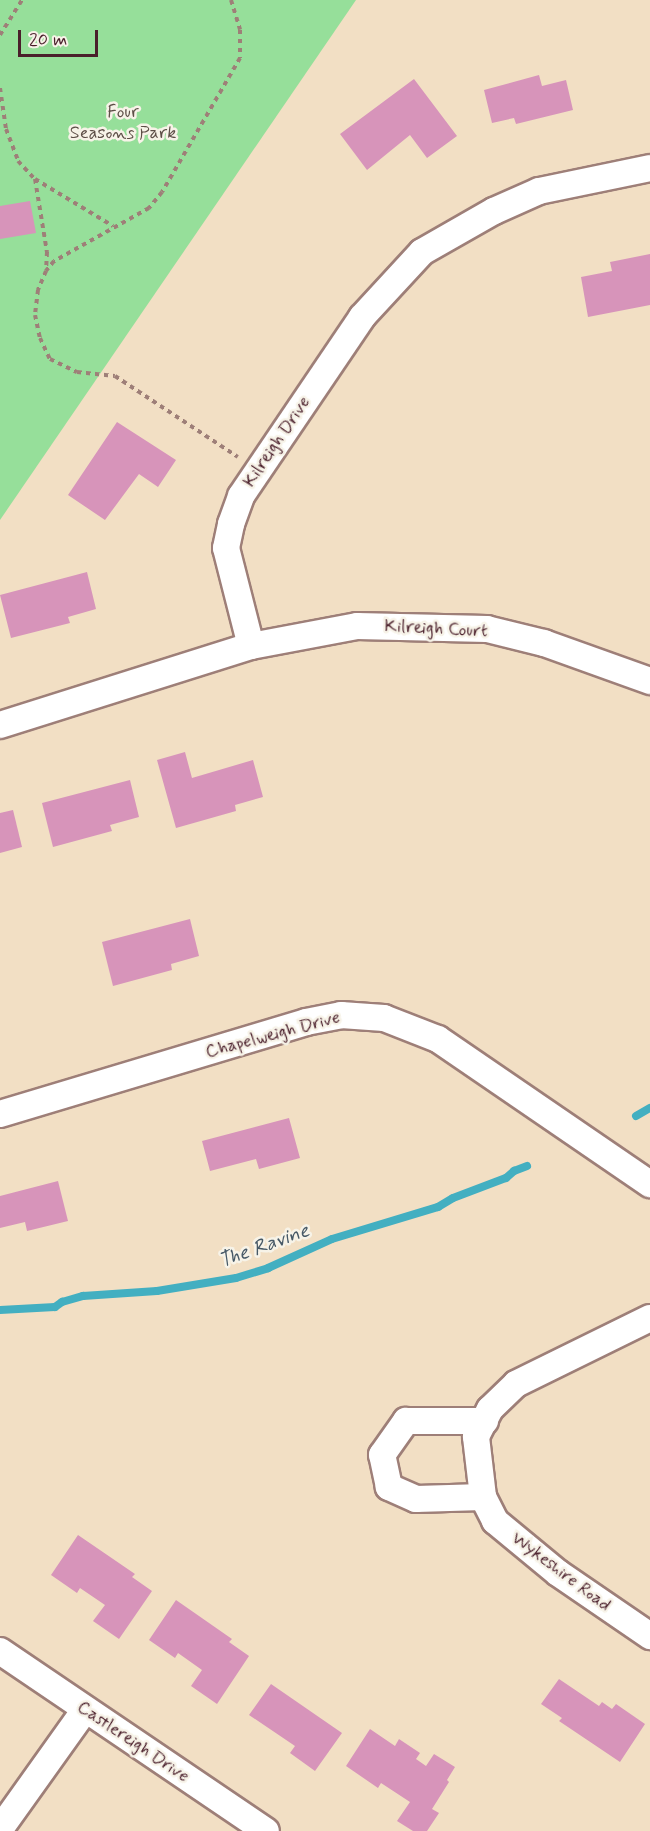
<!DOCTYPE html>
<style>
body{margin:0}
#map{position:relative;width:650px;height:1831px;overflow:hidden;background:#f2dfc4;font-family:Mynerve,sans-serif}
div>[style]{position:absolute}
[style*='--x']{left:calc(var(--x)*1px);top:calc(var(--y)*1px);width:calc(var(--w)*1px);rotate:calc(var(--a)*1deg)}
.green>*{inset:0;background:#96df9a}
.stream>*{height:8px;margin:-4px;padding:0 4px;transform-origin:4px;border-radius:4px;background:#43afc1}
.building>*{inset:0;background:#d794ba}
.path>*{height:4px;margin-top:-2px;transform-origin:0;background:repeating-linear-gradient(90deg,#9e7f78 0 4.5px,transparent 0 9px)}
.roads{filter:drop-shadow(2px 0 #9e7f78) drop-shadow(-2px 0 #9e7f78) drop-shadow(0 2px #9e7f78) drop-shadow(0 -2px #9e7f78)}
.street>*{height:26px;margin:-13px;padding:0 13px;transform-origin:13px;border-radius:13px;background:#fff}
span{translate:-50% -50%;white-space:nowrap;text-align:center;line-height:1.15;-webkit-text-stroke:5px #f7f3e8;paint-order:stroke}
.park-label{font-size:18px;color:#5d4f47}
.street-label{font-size:18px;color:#4a1f2b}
.water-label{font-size:20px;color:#475967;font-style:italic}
.scale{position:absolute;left:18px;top:30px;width:80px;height:27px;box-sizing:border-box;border:3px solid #4a1f2b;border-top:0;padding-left:8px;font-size:18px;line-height:21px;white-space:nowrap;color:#4a1f2b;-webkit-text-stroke:4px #f7f3e8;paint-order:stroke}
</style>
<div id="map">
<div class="green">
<div style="clip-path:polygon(0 0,356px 0,0 520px)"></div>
</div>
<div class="stream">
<div style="--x:636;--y:1116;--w:16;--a:-30"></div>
<div style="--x:0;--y:1310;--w:55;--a:-3.1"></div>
<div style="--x:55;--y:1307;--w:9;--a:-36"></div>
<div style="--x:62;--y:1302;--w:22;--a:-16"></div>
<div style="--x:83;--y:1296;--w:74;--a:-3.9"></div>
<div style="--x:157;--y:1291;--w:80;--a:-9.3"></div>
<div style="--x:236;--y:1278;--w:34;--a:-17"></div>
<div style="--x:268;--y:1268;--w:70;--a:-24.4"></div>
<div style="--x:332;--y:1239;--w:111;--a:-16.8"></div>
<div style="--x:438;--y:1207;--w:17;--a:-31"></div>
<div style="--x:453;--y:1198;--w:57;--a:-20.7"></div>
<div style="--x:506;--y:1178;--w:11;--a:-41"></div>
<div style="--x:514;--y:1171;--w:14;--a:-21"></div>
</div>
<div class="building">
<div style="clip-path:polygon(539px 75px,542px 86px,566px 80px,573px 110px,516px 124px,514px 118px,492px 123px,484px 90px)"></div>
<div style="clip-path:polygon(414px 79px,457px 136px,427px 158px,410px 135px,367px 170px,340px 134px)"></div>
<div style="clip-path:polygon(30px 201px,36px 233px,0 239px,0 206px)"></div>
<div style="clip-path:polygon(650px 254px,650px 305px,588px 317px,581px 277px,612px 271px,610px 262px)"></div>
<div style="clip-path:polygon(117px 422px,176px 460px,158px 487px,139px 474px,105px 520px,68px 495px)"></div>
<div style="clip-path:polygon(87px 572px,96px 609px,68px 617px,70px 623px,11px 638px,0 595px)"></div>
<div style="clip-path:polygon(185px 752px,192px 778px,253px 760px,263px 797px,235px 805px,236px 811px,176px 828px,157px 760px)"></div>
<div style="clip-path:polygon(130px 780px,139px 817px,110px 825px,112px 831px,53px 847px,42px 803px)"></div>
<div style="clip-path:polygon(13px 810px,22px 847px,0 853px,0 813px)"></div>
<div style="clip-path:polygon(190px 919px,199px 956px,171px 964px,172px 970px,113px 986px,102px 942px)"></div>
<div style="clip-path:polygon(289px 1118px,300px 1158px,259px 1169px,256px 1159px,210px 1171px,202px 1141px)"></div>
<div style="clip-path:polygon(58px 1181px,68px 1221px,27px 1231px,25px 1222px,0 1228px,0 1196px)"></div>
<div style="clip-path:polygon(78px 1535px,135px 1574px,132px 1577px,152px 1591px,119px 1639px,93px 1621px,105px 1605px,80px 1588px,77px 1593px,51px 1575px)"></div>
<div style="clip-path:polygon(176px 1600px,232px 1639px,229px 1642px,249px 1656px,217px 1704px,191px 1686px,202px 1670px,178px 1653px,175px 1658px,149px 1640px)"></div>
<div style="clip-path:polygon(559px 1679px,599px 1706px,602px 1702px,612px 1709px,616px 1704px,645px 1724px,620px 1762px,559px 1721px,562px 1718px,541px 1704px)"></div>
<div style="clip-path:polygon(271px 1684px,342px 1733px,315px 1771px,290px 1753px,295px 1746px,249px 1715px)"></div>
<div style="clip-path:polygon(370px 1729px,395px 1746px,399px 1739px,420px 1753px,416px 1759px,426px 1766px,434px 1754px,455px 1767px,447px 1780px,449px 1782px,432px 1809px,439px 1813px,427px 1831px,413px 1831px,397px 1821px,410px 1802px,381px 1783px,378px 1788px,346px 1766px)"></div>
</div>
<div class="path">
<div style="--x:231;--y:0;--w:31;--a:73"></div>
<div style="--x:240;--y:30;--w:28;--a:90"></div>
<div style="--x:240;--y:58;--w:155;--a:120.2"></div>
<div style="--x:162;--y:192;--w:21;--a:129"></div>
<div style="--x:149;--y:208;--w:109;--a:150.8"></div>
<div style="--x:54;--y:261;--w:13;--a:129"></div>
<div style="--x:46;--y:271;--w:21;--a:113"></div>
<div style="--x:38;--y:290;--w:25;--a:97"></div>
<div style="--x:35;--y:315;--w:24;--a:78"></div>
<div style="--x:40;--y:338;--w:23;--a:65"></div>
<div style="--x:50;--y:359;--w:30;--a:26"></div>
<div style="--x:77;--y:372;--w:38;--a:6"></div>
<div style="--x:115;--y:376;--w:147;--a:33.4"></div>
<div style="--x:0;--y:35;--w:41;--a:-57.8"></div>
<div style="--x:0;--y:88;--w:41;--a:81.7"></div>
<div style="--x:6;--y:129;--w:34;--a:69"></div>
<div style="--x:18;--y:161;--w:25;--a:47"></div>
<div style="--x:35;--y:179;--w:91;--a:31.1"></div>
<div style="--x:35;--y:179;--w:74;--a:80.7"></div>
<div style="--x:47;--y:252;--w:18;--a:93"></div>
</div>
<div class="roads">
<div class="street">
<div style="--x:251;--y:646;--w:101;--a:-104.3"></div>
<div style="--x:226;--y:548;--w:25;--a:-78"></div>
<div style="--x:231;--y:524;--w:30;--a:-70"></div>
<div style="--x:241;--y:496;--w:216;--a:-55.9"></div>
<div style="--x:362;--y:317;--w:88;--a:-47.3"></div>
<div style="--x:422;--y:252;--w:83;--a:-29.7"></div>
<div style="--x:494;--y:211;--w:49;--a:-24"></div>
<div style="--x:539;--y:191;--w:113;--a:-11.7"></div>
<div style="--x:0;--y:725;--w:263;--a:-17.5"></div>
<div style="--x:251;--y:646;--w:108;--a:-10.7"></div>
<div style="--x:357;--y:626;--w:130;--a:1.3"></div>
<div style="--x:487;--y:629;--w:59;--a:13.8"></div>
<div style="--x:544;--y:643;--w:113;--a:19.7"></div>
<div style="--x:0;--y:1114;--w:320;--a:-16.7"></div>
<div style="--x:306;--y:1022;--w:36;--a:-11"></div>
<div style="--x:341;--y:1015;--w:43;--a:4"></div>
<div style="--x:384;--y:1018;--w:58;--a:21.3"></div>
<div style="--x:438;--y:1039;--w:257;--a:34.4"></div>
<div style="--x:650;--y:1318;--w:149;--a:153.8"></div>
<div style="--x:516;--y:1384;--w:36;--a:136"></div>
<div style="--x:490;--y:1409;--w:31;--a:117"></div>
<div style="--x:476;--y:1437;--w:60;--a:83.3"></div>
<div style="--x:483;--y:1497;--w:27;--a:63"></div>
<div style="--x:495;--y:1521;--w:82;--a:39.5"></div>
<div style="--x:558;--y:1573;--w:112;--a:34.4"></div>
<div style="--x:483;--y:1497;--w:67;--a:178.3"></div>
<div style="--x:416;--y:1499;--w:30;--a:-156"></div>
<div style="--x:389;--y:1487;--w:33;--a:-102"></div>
<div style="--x:382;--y:1455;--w:42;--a:-54.8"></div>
<div style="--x:406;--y:1421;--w:79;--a:0"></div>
<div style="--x:0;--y:1651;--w:321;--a:34.1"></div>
<div style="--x:0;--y:1829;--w:146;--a:-54.5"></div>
</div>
</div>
<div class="park-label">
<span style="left:123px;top:123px">Four<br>Seasons Park</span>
</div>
<div class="street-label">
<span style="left:277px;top:442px;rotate:-56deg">Kilreigh Drive</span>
<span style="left:436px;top:629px;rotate:3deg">Kilreigh Court</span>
<span style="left:273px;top:1035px;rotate:-15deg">Chapelweigh Drive</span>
<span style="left:561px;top:1572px;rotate:37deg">Wykeshire Road</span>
<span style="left:133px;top:1742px;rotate:34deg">Castlereigh Drive</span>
</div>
<div class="water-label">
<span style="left:264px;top:1246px;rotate:-20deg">The Ravine</span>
</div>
<div class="scale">20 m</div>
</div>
